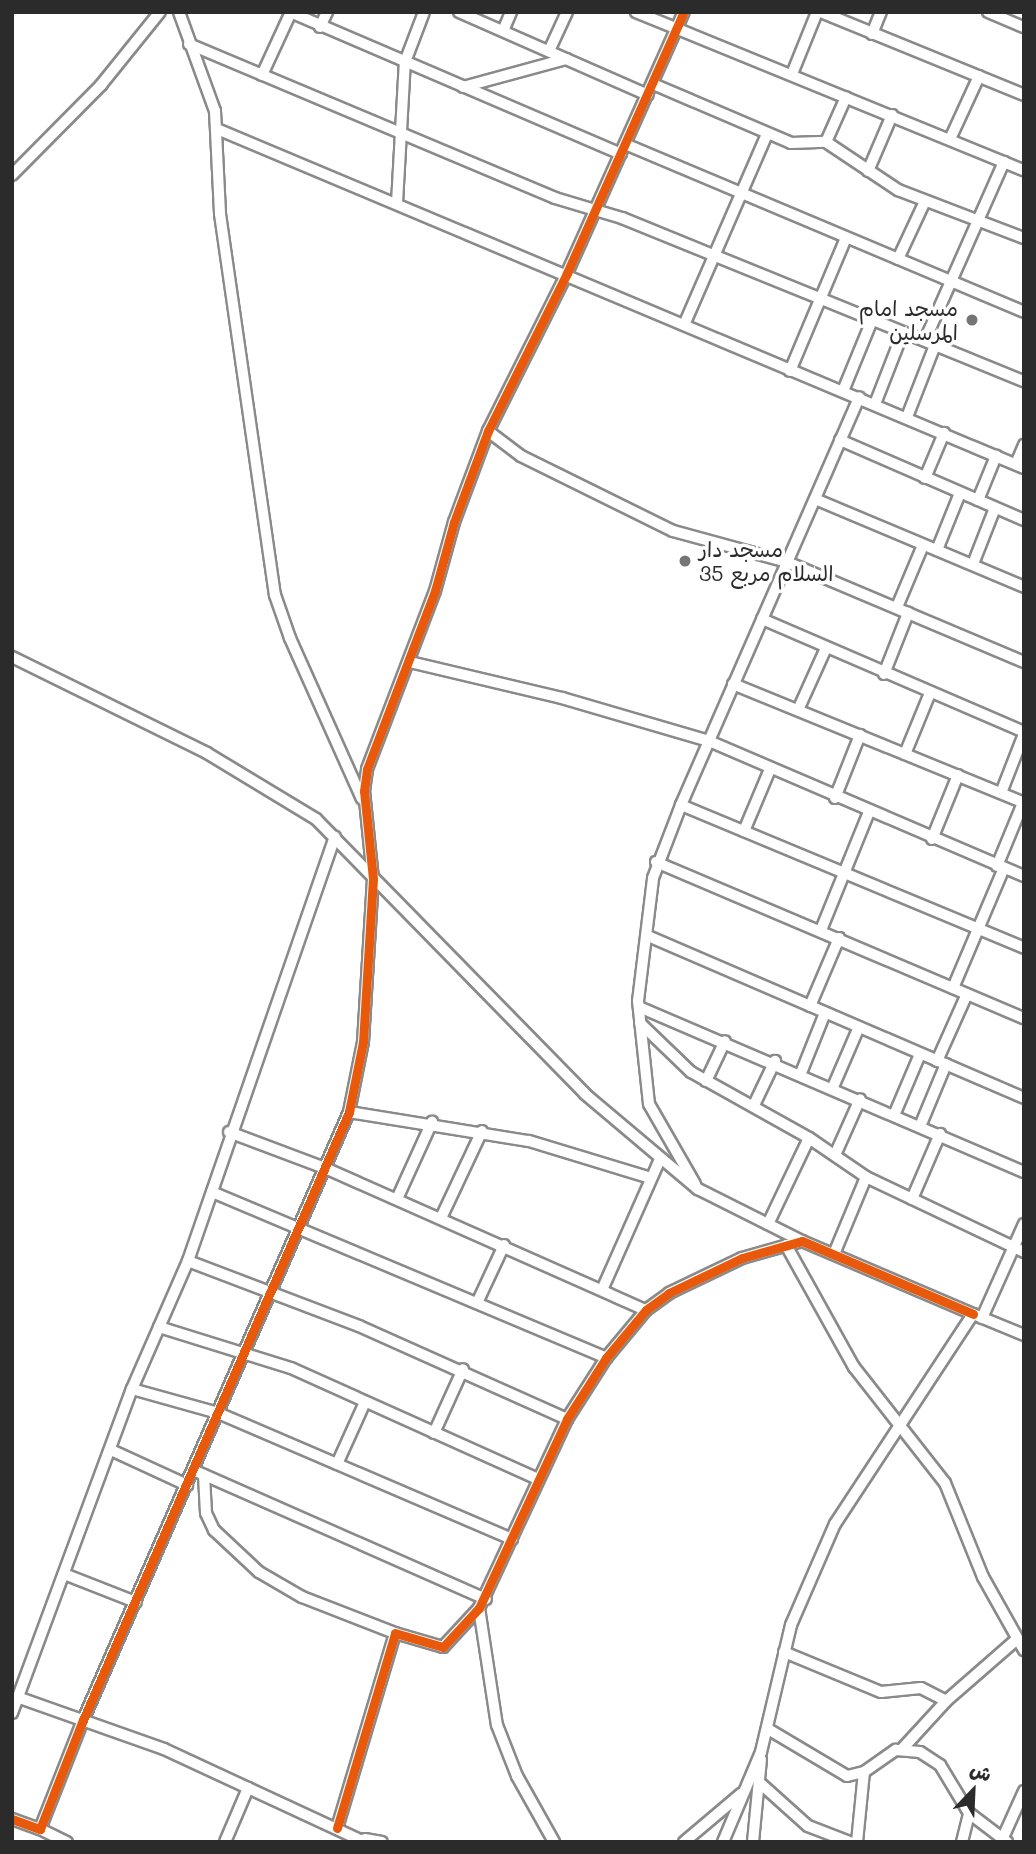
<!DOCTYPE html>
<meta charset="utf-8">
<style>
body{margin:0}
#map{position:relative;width:1036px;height:1854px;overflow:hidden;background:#fff;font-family:Mali,"Playpen Sans Arabic",sans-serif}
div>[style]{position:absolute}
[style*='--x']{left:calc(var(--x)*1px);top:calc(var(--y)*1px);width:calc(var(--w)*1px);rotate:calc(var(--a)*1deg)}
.roads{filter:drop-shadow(2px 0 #8a8a8a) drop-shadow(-2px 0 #8a8a8a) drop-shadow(0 2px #8a8a8a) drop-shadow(0 -2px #8a8a8a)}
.street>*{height:10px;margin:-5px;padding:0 5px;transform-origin:5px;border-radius:5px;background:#fff}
.cycleway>*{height:9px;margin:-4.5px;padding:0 4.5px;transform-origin:4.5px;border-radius:4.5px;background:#e8590c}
.dots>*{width:19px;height:19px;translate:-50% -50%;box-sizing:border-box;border:4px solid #fff;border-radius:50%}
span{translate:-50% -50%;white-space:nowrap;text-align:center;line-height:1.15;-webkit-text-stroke:7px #fff;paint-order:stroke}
.poi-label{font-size:21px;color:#2b2b2b}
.right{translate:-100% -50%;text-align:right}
.left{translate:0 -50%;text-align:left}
.frame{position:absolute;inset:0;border:14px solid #2b2b2b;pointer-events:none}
.north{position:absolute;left:938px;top:1756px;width:70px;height:70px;-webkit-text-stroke:5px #fff;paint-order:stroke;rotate:23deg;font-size:19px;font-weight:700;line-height:28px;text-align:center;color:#2b2b2b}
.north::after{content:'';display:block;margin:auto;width:24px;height:32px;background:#2b2b2b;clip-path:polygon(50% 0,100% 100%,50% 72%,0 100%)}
</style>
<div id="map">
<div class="roads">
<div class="street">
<div style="--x:179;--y:12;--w:105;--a:70"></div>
<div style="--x:215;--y:111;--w:103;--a:87.2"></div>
<div style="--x:220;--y:214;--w:385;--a:81.8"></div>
<div style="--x:275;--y:595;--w:46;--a:70.8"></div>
<div style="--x:290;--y:638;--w:176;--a:65.9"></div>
<div style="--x:290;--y:12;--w:360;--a:23.2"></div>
<div style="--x:459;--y:12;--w:206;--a:23.7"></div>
<div style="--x:636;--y:12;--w:419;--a:22.2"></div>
<div style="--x:821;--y:12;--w:219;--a:22.2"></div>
<div style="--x:988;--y:12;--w:39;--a:23"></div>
<div style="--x:320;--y:27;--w:17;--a:-65"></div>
<div style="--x:503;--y:31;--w:21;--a:-67"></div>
<div style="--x:872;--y:34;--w:24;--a:-68"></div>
<div style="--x:189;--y:44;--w:397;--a:22.8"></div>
<div style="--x:555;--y:198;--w:70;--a:16.6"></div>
<div style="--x:622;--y:218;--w:434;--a:22.1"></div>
<div style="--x:549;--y:51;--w:43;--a:-65.2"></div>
<div style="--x:792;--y:74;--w:67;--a:-68"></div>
<div style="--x:262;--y:75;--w:69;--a:-65.3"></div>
<div style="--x:653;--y:84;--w:150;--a:23.1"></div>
<div style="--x:791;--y:143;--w:35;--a:-2"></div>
<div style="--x:826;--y:142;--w:87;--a:33.7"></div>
<div style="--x:898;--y:190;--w:135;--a:20.9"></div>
<div style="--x:463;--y:87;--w:107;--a:-15.2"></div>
<div style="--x:217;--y:129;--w:875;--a:22.79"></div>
<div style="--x:951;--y:137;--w:67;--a:-65.3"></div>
<div style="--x:826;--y:142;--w:49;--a:-66"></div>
<div style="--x:625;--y:144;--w:433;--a:22.8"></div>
<div style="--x:868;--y:171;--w:61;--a:-66.8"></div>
<div style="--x:12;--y:175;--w:127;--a:-45.3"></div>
<div style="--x:101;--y:85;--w:94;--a:-51.1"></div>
<div style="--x:397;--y:203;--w:141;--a:-86.8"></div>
<div style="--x:405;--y:62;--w:53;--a:-69.2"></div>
<div style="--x:898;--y:259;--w:64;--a:-65"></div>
<div style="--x:684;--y:325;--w:208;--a:-66.5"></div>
<div style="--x:925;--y:340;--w:195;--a:-66.1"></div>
<div style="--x:790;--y:371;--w:142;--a:-67.2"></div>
<div style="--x:843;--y:391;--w:79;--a:-67.7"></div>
<div style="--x:875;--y:404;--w:77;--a:-68.7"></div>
<div style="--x:907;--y:417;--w:77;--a:-68.7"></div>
<div style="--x:488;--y:431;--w:41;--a:37.1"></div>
<div style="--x:521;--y:456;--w:169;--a:26.3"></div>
<div style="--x:673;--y:531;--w:118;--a:15.2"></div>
<div style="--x:787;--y:562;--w:257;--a:22.9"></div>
<div style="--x:840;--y:440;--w:201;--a:23.5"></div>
<div style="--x:1016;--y:464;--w:21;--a:-67"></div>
<div style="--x:925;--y:478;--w:49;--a:-67.1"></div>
<div style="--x:815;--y:499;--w:227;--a:22.8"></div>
<div style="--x:978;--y:500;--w:48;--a:-67.8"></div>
<div style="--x:937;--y:550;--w:61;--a:-68"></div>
<div style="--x:973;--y:564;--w:60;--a:-68.6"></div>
<div style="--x:897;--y:607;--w:67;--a:-67.2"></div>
<div style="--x:762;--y:619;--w:285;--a:23.3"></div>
<div style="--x:12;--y:657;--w:217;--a:26.2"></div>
<div style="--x:207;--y:753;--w:127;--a:31.2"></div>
<div style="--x:316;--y:819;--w:385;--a:45.6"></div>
<div style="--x:585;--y:1094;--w:148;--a:40.1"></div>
<div style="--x:698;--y:1189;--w:116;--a:26.6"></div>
<div style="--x:410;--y:662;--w:156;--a:13.3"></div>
<div style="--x:562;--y:698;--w:153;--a:16.3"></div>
<div style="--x:709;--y:741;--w:343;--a:23.2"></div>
<div style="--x:884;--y:674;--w:66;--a:-68.5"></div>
<div style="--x:733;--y:684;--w:314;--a:22.2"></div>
<div style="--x:798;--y:710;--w:68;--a:-65.7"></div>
<div style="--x:905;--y:754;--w:66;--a:-67.7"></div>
<div style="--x:1001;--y:793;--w:63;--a:-68.7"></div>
<div style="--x:835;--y:798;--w:68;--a:-68.4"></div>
<div style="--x:681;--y:805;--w:372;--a:22.6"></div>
<div style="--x:744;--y:831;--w:67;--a:-67.2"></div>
<div style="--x:932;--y:839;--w:69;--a:-67.9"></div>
<div style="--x:656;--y:862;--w:400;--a:23"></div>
<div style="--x:997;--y:866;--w:68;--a:-67.6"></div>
<div style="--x:821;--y:930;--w:127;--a:-67.9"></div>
<div style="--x:648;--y:936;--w:409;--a:23.3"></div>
<div style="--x:953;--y:988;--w:130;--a:-67"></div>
<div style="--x:810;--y:1006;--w:74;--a:-66.9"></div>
<div style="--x:639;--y:1007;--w:419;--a:23.2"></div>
<div style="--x:640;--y:1023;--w:71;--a:43.9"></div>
<div style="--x:691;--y:1072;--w:135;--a:29.2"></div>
<div style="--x:809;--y:1138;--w:69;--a:34.4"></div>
<div style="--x:866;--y:1177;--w:175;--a:25.4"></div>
<div style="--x:937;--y:1061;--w:73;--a:-65.9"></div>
<div style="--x:801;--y:1073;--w:65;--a:-68.2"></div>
<div style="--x:706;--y:1081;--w:44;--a:-64.6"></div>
<div style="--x:833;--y:1087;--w:65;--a:-66.6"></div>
<div style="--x:754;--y:1105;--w:49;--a:-64.5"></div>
<div style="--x:349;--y:1112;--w:182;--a:9.2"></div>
<div style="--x:529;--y:1141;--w:127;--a:16.9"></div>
<div style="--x:895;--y:1113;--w:64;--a:-67"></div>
<div style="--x:921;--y:1124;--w:65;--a:-67.4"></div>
<div style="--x:229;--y:1132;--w:103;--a:20.6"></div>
<div style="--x:325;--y:1168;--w:351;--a:23.9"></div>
<div style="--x:835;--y:1155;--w:61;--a:-65.9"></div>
<div style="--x:695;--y:1184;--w:92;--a:-119.9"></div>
<div style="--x:649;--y:1104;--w:104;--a:-96.1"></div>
<div style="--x:638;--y:1001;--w:124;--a:-83"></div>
<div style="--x:653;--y:878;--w:78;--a:-69"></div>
<div style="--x:681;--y:805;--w:445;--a:-66.4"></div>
<div style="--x:212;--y:1192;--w:428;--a:22.8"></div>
<div style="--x:397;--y:1199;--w:85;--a:-65.6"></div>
<div style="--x:912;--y:1199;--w:71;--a:-66.7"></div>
<div style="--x:441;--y:1218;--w:96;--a:-64.8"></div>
<div style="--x:768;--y:1224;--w:95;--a:-64.5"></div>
<div style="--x:786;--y:1245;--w:140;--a:60.9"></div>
<div style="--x:854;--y:1367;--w:147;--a:51.9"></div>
<div style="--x:945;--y:1483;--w:101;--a:68"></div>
<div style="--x:983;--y:1577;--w:84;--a:60.7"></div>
<div style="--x:834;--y:1254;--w:83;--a:-67.4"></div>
<div style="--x:188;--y:1261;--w:183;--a:20.8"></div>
<div style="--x:359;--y:1326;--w:228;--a:24.1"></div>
<div style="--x:602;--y:1290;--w:143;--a:-66.1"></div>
<div style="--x:477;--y:1303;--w:64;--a:-65"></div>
<div style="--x:982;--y:1318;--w:103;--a:-65.9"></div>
<div style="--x:159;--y:1327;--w:138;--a:17.3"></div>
<div style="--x:291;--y:1368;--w:271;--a:24.2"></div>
<div style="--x:132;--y:1389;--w:89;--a:15.6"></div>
<div style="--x:218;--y:1413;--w:320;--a:23.2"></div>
<div style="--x:434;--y:1433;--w:70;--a:-65.6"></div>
<div style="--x:111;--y:1450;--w:84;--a:24.7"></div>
<div style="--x:337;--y:1464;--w:68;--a:-65.7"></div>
<div style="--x:193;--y:1470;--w:320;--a:23.8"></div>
<div style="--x:204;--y:1475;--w:38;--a:87"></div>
<div style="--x:206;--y:1513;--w:19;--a:65"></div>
<div style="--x:214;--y:1530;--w:62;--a:43"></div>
<div style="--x:259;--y:1572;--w:50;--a:30.2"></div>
<div style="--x:302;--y:1597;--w:100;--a:21.2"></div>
<div style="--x:64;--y:1574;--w:77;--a:21.3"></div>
<div style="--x:479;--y:1608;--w:118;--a:81.3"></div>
<div style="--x:497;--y:1725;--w:55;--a:68.6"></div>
<div style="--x:517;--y:1776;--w:76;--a:60.7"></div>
<div style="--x:784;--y:1652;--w:105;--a:22.4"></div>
<div style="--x:881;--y:1692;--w:40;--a:-5.7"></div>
<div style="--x:921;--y:1688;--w:28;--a:27"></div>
<div style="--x:17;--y:1697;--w:156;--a:19.5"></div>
<div style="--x:164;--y:1749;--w:221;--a:24.9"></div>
<div style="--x:12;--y:1713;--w:346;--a:-69.7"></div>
<div style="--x:132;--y:1389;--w:140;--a:-66.4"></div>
<div style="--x:188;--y:1261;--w:449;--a:-70.9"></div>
<div style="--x:768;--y:1729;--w:92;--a:30.7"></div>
<div style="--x:847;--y:1776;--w:17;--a:-13"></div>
<div style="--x:864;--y:1772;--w:39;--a:-35"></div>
<div style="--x:896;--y:1750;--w:24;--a:5"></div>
<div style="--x:920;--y:1752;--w:24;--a:33"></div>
<div style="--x:940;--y:1765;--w:56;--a:58.9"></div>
<div style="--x:969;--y:1813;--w:48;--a:37.3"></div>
<div style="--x:903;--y:1748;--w:64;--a:-47.5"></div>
<div style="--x:946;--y:1701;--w:93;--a:-41.1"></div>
<div style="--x:760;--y:1783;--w:64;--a:41.9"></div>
<div style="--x:808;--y:1826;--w:45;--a:20.9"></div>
<div style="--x:12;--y:1819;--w:30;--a:20"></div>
<div style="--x:40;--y:1829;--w:117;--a:-68.5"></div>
<div style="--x:83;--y:1720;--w:664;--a:-66.37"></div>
<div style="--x:349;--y:1112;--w:71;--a:-78.7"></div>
<div style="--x:363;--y:1042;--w:163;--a:-86.5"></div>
<div style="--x:373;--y:879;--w:88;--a:-95.8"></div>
<div style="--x:364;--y:791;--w:22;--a:-82"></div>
<div style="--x:367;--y:769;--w:191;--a:-69.1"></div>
<div style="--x:435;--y:591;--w:72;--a:-74.6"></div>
<div style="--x:454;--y:522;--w:97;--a:-69.5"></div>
<div style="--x:488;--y:431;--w:177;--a:-63.4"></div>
<div style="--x:567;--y:273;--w:286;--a:-65.9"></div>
<div style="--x:337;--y:1828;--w:203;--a:-73.4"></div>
<div style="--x:395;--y:1633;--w:50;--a:16.3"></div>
<div style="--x:443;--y:1647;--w:53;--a:-47.3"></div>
<div style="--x:479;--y:1608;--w:208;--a:-65"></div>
<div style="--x:567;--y:1419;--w:72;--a:-57.4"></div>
<div style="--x:606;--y:1358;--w:62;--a:-50.2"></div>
<div style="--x:646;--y:1310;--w:29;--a:-36"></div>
<div style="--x:669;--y:1293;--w:81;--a:-25.6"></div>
<div style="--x:742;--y:1258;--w:62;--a:-15.8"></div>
<div style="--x:802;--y:1241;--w:186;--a:23.1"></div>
<div style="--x:40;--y:1829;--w:30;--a:26"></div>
<div style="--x:365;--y:1839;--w:17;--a:10"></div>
<div style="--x:225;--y:1842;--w:59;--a:-66.9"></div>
<div style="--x:684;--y:1842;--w:75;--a:-40.1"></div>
<div style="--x:723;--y:1842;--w:98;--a:-67.1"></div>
<div style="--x:761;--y:1752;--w:130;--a:-76.7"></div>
<div style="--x:791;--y:1625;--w:110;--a:-66.5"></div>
<div style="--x:835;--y:1524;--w:251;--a:-56.7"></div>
<div style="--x:973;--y:1314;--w:55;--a:22.4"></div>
<div style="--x:753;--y:1842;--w:83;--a:-84.5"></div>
<div style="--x:857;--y:1842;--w:70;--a:-84.3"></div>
<div style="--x:962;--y:1842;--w:30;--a:-76"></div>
<div style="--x:1001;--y:1842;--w:56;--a:-65.7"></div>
</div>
</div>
<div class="cycleway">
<div style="--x:12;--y:1819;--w:30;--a:20"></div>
<div style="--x:40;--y:1829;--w:117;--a:-68.5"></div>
<div style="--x:83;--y:1720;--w:664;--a:-66.37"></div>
<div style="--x:349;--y:1112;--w:71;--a:-78.7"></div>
<div style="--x:363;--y:1042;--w:163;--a:-86.5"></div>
<div style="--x:373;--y:879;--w:88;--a:-95.8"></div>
<div style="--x:364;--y:791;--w:22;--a:-82"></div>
<div style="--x:367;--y:769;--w:191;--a:-69.1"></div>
<div style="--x:435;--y:591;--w:72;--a:-74.6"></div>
<div style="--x:454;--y:522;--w:97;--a:-69.5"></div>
<div style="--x:488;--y:431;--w:177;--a:-63.4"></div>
<div style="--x:567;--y:273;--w:286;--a:-65.9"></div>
<div style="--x:337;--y:1828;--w:203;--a:-73.4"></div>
<div style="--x:395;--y:1633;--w:50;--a:16.3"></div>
<div style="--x:443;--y:1647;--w:53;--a:-47.3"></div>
<div style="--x:479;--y:1608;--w:208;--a:-65"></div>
<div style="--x:567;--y:1419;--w:72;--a:-57.4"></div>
<div style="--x:606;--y:1358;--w:62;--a:-50.2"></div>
<div style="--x:646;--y:1310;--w:29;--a:-36"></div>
<div style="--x:669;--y:1293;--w:81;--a:-25.6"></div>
<div style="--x:742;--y:1258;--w:62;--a:-15.8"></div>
<div style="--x:802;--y:1241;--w:186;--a:23.1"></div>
</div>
<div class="dots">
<div style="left:972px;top:320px;background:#757575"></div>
<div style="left:685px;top:561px;background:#757575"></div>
</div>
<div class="poi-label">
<span class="right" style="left:958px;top:320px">مسجد امام<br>المرسلين</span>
<span class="left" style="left:699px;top:561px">مسجد دار<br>السلام مربع 35</span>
</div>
<div class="frame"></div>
<div class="north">ش</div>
</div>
